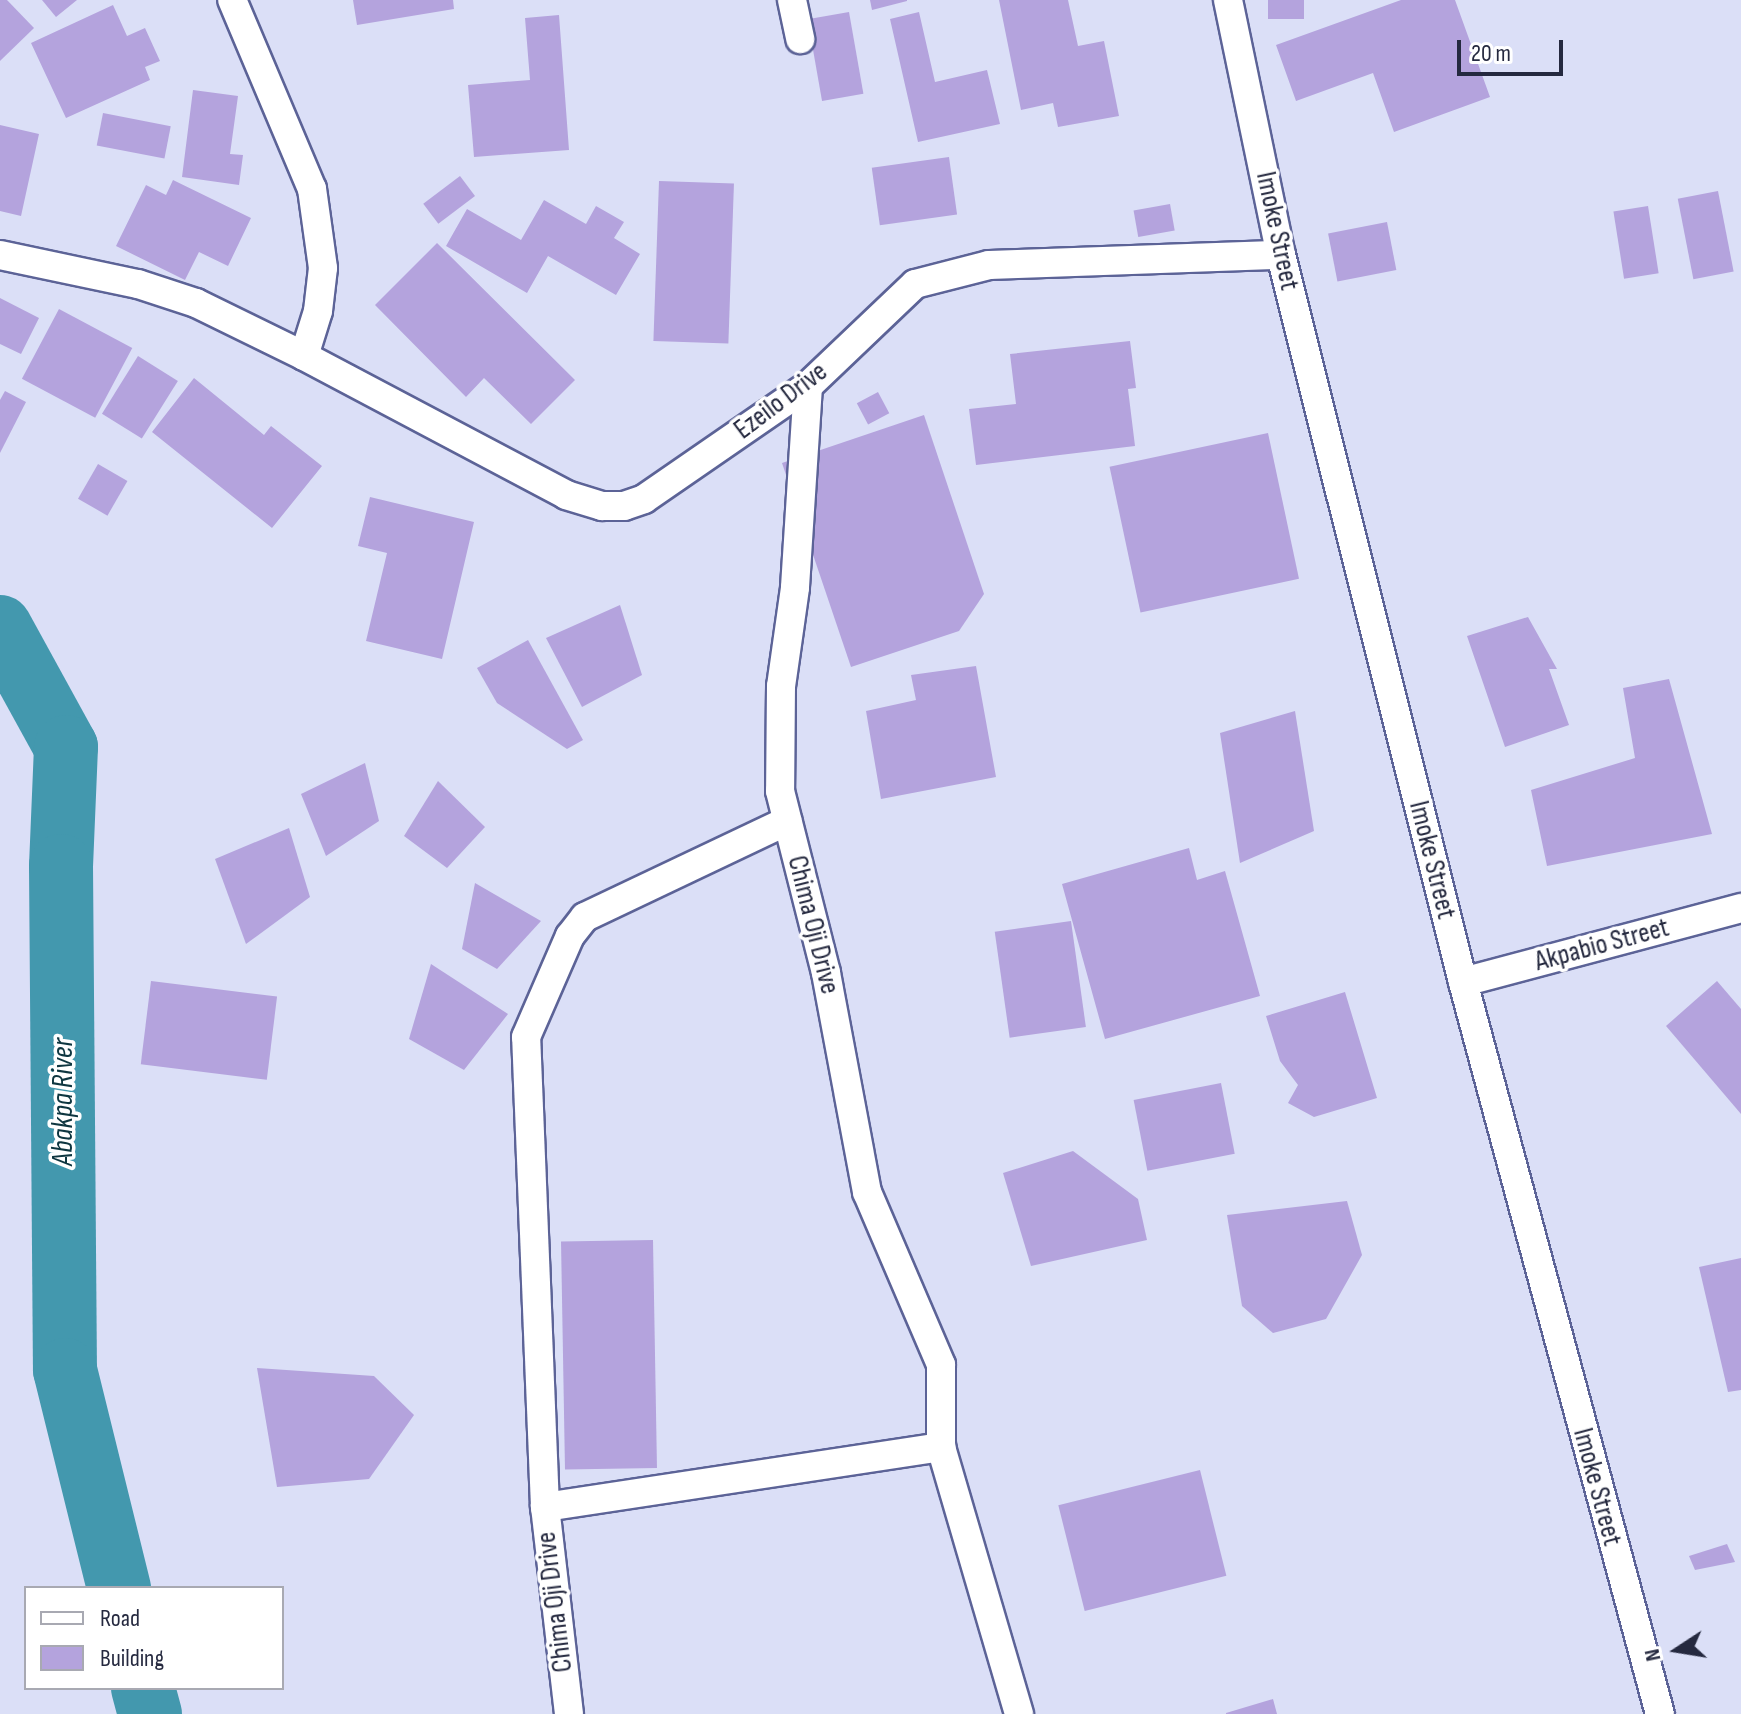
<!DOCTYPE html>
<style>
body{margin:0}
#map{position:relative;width:1741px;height:1714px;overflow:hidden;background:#dbdff7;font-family:"Sofia Sans Condensed",sans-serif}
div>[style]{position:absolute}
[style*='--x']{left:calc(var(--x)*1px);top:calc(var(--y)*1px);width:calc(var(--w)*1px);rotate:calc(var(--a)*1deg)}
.river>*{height:64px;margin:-32px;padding:0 32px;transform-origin:32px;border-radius:32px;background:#4398ae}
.building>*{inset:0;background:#b4a3dd;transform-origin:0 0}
.roads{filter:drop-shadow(2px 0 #5c6397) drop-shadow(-2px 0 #5c6397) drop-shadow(0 2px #5c6397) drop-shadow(0 -2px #5c6397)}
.minor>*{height:28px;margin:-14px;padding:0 14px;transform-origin:14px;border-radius:14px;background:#fff}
span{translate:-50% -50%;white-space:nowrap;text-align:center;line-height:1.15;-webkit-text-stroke:7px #fff;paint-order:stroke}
.street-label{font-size:28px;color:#25293f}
.water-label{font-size:30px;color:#0e3640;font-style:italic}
.legend{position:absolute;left:24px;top:1586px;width:260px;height:104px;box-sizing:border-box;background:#fff;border:2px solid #a8a9b2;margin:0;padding:10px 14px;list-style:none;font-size:24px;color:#25293f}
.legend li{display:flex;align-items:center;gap:16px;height:40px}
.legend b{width:40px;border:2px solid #a8a9b2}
.north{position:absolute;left:1637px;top:1610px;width:80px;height:80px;-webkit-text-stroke:6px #fff;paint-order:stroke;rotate:258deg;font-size:22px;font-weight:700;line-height:32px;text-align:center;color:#25293f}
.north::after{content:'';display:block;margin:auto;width:28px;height:36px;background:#25293f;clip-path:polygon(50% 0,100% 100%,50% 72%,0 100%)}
.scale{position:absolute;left:1457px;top:40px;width:106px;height:36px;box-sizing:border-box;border:4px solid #25293f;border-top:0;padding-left:10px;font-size:24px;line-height:28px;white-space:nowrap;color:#25293f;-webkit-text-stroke:6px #fff;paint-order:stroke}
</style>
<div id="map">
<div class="river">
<div style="--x:0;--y:627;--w:137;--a:61.2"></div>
<div style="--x:66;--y:747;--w:119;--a:92.4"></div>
<div style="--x:61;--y:866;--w:504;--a:89.55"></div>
<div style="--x:65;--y:1370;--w:225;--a:76.1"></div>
<div style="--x:143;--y:1688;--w:27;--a:75"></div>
</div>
<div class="building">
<div style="clip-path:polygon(0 0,7px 0,34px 28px,0 61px)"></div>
<div style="clip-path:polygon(42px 0,77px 0,56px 17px)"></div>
<div style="clip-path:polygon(353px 0,453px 0,454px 9px,357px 25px)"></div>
<div style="clip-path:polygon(870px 0,907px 0,907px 1px,872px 10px)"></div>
<div style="clip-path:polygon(999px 0,1068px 0,1078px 46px,1104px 41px,1119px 116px,1058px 127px,1053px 103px,1021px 110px)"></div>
<div style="left:1268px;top:0;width:36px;height:19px"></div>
<div style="clip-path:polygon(1401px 0,1455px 0,1490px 97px,1394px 132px,1373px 73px,1296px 101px,1276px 45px)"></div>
<div style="clip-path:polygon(113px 5px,127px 36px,145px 28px,160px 61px,145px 67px,150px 80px,66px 118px,31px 43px)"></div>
<div style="left:849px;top:12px;width:83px;height:42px;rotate:80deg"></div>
<div style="clip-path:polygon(919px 12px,935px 82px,987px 70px,1000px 124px,918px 142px,890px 19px)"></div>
<div style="clip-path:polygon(559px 15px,569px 150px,474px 157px,468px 85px,530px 80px,525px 18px)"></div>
<div style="clip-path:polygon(193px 90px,238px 96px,230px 154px,243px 155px,239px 185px,182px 177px)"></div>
<div style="left:103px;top:113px;width:69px;height:33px;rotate:11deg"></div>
<div style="clip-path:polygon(0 125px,39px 134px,21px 216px,0 211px)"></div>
<div style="left:949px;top:157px;width:58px;height:78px;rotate:82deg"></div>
<div style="left:460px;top:176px;width:25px;height:46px;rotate:53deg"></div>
<div style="clip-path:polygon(173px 180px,251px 218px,228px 266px,199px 252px,185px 280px,116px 246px,146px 185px,166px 195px)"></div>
<div style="left:659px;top:181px;width:75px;height:160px;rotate:2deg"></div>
<div style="left:1718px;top:191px;width:82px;height:41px;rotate:79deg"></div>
<div style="clip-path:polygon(544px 200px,586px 224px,596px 206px,624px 222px,614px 238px,640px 254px,616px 295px,548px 256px,527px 293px,446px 246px,467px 209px,521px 240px)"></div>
<div style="left:1170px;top:204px;width:27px;height:37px;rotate:80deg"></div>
<div style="left:1648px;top:206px;width:68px;height:35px;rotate:81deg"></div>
<div style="left:1387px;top:222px;width:49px;height:60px;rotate:79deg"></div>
<div style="clip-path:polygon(437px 243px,575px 380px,531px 424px,484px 378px,466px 397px,375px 305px)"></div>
<div style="clip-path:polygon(0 298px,39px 318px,21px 354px,0 344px)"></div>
<div style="left:59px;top:309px;width:83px;height:79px;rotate:28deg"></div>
<div style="clip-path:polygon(1130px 341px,1136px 388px,1128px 389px,1135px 446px,976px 465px,969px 409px,1016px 404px,1010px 354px)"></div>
<div style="left:138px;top:356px;width:47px;height:68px;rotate:32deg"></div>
<div style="clip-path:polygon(194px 378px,264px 435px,271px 426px,322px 466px,272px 528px,152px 432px)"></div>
<div style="clip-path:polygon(5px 391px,26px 402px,0 453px,0 400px)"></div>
<div style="left:878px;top:392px;width:24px;height:24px;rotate:62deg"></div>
<div style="clip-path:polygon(924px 415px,984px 594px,959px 631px,851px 667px,782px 463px)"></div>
<div style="left:1268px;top:433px;width:149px;height:162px;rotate:78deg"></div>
<div style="left:98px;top:464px;width:34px;height:40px;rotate:30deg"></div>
<div style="clip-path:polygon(370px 497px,474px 522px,442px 659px,366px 641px,387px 553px,358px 546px)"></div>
<div style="clip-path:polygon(620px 605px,642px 675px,582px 707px,546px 638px)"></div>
<div style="clip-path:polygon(1528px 617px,1557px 669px,1549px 669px,1569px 725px,1505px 747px,1467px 636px)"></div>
<div style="clip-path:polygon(528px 640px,583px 740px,567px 749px,497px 703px,477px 668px)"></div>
<div style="clip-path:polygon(976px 666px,996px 777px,881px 799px,866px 711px,916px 700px,911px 675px)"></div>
<div style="clip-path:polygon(1669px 679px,1712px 834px,1547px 866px,1531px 790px,1635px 758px,1623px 688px)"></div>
<div style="clip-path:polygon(1295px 711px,1314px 831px,1240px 863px,1220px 733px)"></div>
<div style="clip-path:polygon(365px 763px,379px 821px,326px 856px,301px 794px)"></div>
<div style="clip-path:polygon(438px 781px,485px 827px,447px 868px,404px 836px)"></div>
<div style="clip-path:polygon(289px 828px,310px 897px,246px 944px,215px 859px)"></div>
<div style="clip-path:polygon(1189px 848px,1197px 880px,1225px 871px,1260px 996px,1105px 1039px,1062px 884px)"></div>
<div style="clip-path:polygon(475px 883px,541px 921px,497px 969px,462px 949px)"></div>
<div style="left:1071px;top:921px;width:107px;height:77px;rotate:82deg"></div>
<div style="clip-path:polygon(431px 964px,508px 1014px,464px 1070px,409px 1039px)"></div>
<div style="left:151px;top:981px;width:127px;height:84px;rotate:7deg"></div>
<div style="clip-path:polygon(1717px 981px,1741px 1009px,1741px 1114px,1666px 1026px)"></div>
<div style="clip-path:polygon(1345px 992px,1377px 1098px,1314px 1117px,1288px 1103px,1298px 1085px,1280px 1061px,1266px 1016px)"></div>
<div style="left:1221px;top:1083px;width:72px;height:89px;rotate:79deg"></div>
<div style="clip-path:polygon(1073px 1151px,1138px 1199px,1147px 1240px,1031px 1266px,1003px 1173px)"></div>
<div style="clip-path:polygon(1347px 1201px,1362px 1255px,1326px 1319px,1273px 1333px,1242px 1306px,1227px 1215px)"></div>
<div style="left:653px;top:1240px;width:228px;height:92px;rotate:89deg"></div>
<div style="clip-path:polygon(1741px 1258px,1741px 1390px,1728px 1392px,1699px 1267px)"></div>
<div style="clip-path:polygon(257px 1368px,374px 1376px,414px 1415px,369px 1479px,277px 1487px)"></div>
<div style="left:1200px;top:1470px;width:109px;height:146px;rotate:76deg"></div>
<div style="clip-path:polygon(1727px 1544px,1735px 1562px,1695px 1570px,1689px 1556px)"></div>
<div style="clip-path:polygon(1273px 1699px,1277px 1714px,1226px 1714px,1226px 1713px)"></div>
</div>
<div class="roads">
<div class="minor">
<div style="--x:792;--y:0;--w:40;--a:78"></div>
<div style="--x:1228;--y:0;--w:260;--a:78.3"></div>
<div style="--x:1281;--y:255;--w:749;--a:75.95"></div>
<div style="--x:1463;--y:982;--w:758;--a:74.94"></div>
<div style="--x:0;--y:255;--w:141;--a:11.9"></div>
<div style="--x:138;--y:284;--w:61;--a:18.1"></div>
<div style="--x:196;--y:303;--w:120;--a:26.1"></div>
<div style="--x:304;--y:356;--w:47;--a:-72.7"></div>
<div style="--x:318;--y:311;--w:43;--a:-83.4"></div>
<div style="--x:323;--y:268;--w:80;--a:-97.9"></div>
<div style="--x:312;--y:189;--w:205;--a:-112.9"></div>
<div style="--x:304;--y:356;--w:297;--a:27.9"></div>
<div style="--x:566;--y:495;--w:38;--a:17"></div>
<div style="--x:602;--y:506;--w:22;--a:0"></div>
<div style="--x:624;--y:506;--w:21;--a:-19"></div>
<div style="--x:644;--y:499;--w:199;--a:-34.6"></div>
<div style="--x:808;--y:386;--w:148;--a:-43.6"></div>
<div style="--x:915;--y:284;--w:76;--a:-14.4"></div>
<div style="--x:989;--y:265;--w:292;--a:-2"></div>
<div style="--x:808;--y:386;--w:202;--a:93.7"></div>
<div style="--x:795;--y:588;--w:99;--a:98.1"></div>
<div style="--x:781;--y:686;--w:105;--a:90.5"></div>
<div style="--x:780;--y:791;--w:188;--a:75.8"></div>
<div style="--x:826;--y:973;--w:223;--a:79.4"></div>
<div style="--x:867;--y:1192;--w:188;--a:66.8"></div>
<div style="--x:941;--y:1365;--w:82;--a:90"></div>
<div style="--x:941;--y:1447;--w:278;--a:73.7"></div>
<div style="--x:1463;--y:982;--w:288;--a:-14.9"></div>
<div style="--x:545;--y:1507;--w:470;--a:-92.3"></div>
<div style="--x:526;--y:1037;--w:110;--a:-66.5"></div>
<div style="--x:570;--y:936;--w:24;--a:-52"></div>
<div style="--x:585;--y:917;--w:224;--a:-25.4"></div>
<div style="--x:569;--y:1714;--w:208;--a:-96.6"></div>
<div style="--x:545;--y:1507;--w:401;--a:-8.6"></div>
</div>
</div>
<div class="street-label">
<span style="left:1277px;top:231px;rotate:78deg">Imoke Street</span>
<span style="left:781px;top:401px;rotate:-37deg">Ezeilo Drive</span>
<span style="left:1432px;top:860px;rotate:76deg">Imoke Street</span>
<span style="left:813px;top:925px;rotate:76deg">Chima Oji Drive</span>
<span style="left:1602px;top:945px;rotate:-15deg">Akpabio Street</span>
<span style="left:1597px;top:1487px;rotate:75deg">Imoke Street</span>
<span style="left:555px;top:1602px;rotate:-97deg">Chima Oji Drive</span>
</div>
<div class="water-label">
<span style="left:63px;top:1102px;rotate:-90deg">Abakpa River</span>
</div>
<ul class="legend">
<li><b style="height:10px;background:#fff"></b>Road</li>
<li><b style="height:22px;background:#b4a3dd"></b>Building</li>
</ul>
<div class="north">N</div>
<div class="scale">20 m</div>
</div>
